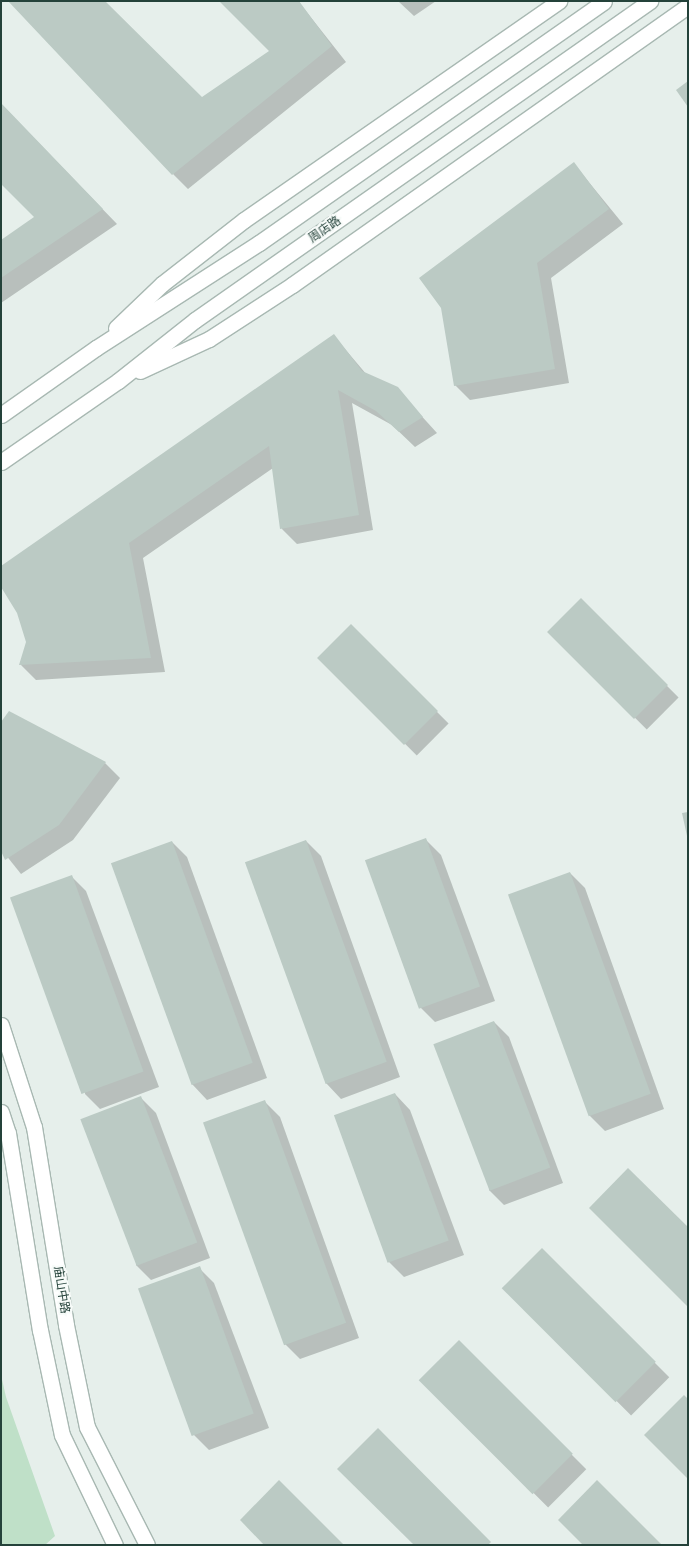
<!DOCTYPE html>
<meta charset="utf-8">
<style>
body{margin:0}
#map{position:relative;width:689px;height:1546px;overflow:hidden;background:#e6efeb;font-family:Helvetica,"Noto Sans SC",sans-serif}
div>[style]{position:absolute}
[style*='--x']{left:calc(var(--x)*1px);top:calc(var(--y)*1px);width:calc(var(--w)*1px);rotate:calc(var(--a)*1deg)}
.green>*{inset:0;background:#bfe0c8}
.shadow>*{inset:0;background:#0003;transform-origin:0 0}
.building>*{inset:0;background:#bbcac4;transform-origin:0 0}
.roads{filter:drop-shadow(1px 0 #a8b8b2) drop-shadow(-1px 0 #a8b8b2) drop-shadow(0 1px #a8b8b2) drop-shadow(0 -1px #a8b8b2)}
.minor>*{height:15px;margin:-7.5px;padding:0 7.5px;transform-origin:7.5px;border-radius:7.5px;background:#fff}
span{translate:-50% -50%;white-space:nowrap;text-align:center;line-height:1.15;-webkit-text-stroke:4px #f7fbf9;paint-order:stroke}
.street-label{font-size:12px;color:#24423a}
.frame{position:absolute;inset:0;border:2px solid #24423a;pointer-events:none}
</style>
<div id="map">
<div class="green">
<div style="clip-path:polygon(1px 1375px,6px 1397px,55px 1536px,45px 1545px,1px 1545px)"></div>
</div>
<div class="shadow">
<div style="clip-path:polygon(298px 1px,346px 62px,188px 189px,173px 174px,202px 99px,271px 51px)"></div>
<div style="clip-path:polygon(398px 1px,436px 1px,414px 16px)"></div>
<div style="clip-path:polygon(1px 104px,117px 224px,1px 303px,1px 242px,36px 218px)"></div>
<div style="clip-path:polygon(574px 164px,623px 224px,551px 278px,569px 383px,470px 400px,455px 385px)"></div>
<div style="clip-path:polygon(334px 336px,367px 375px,397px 389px,437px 433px,415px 447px,392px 425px,352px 403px,373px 530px,297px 544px,282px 529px,273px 468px,143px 558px,165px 672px,36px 680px,21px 665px,27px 642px)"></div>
<div style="left:581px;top:600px;width:138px;height:45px;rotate:45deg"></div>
<div style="left:351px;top:626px;width:138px;height:45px;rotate:45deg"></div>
<div style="clip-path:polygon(105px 763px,120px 778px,73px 840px,21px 874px,1px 849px)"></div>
<div style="clip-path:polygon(426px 840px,441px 855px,495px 1001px,435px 1022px,420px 1007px)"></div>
<div style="clip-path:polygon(306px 841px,321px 856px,400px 1077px,341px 1099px,326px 1083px)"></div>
<div style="clip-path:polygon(172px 842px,187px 857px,267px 1078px,207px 1100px,192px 1084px)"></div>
<div style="clip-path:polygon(570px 873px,585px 888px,664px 1109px,605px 1131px,590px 1116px)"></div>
<div style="clip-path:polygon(71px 876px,86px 891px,159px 1087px,100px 1109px,85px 1094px)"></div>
<div style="clip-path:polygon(494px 1022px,509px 1037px,563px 1183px,504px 1205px,489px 1190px)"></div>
<div style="clip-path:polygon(395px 1094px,410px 1110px,464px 1255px,404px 1277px,389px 1262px,335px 1116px)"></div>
<div style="clip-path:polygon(141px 1098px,156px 1113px,210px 1258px,151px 1280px,136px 1265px)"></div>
<div style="clip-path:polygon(265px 1102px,280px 1117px,359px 1338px,300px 1359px,285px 1344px)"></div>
<div style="left:542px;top:1250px;width:180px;height:54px;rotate:45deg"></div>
<div style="clip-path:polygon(199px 1268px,214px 1283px,269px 1428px,209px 1450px,194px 1435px)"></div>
<div style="left:459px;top:1342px;width:180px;height:54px;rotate:45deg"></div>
</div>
<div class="building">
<div style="clip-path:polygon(8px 1px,105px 1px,202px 97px,269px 51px,219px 1px,299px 1px,332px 46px,172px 175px)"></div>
<div style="clip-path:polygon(688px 81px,688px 107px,676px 90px)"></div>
<div style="clip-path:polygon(1px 103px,103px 209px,1px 278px,1px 240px,34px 217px,1px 184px)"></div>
<div style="clip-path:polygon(574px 162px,609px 209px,537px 263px,555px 369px,454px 386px,441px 308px,419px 278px)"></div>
<div style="clip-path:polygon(334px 334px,362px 371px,398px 387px,423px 417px,399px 432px,376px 411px,338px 390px,359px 515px,280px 529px,269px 446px,129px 543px,151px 658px,19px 665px,26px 642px,17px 613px,1px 587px,1px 566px)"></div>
<div style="left:581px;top:598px;width:123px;height:48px;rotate:45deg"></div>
<div style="left:351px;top:624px;width:123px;height:48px;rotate:45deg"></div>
<div style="clip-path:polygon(9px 711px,106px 762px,59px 825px,5px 860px,1px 851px,1px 722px)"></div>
<div style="clip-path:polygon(688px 812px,688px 836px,687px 836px,682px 813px)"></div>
<div style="left:426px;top:838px;width:158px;height:65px;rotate:70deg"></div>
<div style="left:306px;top:840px;width:236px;height:65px;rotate:70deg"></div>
<div style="left:172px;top:841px;width:236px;height:65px;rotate:70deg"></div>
<div style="left:570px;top:872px;width:236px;height:66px;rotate:70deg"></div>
<div style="left:72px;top:875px;width:209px;height:66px;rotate:70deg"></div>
<div style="left:494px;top:1021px;width:157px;height:65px;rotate:69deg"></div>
<div style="left:395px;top:1093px;width:157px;height:65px;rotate:70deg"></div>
<div style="left:141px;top:1096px;width:157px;height:65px;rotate:69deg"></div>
<div style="left:265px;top:1100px;width:237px;height:66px;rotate:70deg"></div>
<div style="clip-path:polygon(628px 1168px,688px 1227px,688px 1307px,589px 1208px)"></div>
<div style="left:542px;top:1248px;width:161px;height:57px;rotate:45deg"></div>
<div style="left:200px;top:1266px;width:157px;height:66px;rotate:70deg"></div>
<div style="left:459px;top:1340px;width:161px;height:57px;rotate:45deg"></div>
<div style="clip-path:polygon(684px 1395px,688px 1399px,688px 1479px,644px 1435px)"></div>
<div style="clip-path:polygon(378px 1428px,491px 1542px,488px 1545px,414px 1545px,337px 1469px)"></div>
<div style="clip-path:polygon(279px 1480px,344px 1545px,264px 1545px,240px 1520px)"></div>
<div style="clip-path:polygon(597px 1480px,662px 1545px,583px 1545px,558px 1520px)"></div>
</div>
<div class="roads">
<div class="minor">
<div style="--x:116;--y:328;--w:64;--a:-43.7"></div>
<div style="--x:162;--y:284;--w:104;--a:-38"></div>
<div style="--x:244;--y:220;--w:384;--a:-34.8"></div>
<div style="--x:140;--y:371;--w:76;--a:-24.9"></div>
<div style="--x:209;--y:339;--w:99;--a:-33"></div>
<div style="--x:292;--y:285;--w:484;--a:-35.2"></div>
<div style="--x:1;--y:415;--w:116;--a:-35.2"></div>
<div style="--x:96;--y:348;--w:194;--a:-32.8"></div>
<div style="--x:259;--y:243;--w:421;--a:-35"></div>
<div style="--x:1;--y:462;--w:142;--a:-34.7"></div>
<div style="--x:118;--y:381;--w:98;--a:-38.4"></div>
<div style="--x:195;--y:320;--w:556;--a:-35.03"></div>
<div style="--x:1;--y:1025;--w:107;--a:72.1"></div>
<div style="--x:34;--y:1127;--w:201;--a:80.8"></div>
<div style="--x:66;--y:1325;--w:104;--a:78.4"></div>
<div style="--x:87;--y:1427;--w:132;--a:63"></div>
<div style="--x:1;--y:1112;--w:22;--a:72"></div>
<div style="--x:8;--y:1133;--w:200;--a:80.8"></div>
<div style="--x:40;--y:1330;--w:107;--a:78.2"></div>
<div style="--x:62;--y:1435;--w:122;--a:64.3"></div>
</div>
</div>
<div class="street-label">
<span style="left:325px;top:230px;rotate:-35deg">周店路</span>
<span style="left:61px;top:1290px;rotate:81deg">庙山中路</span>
</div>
<div class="frame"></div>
</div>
